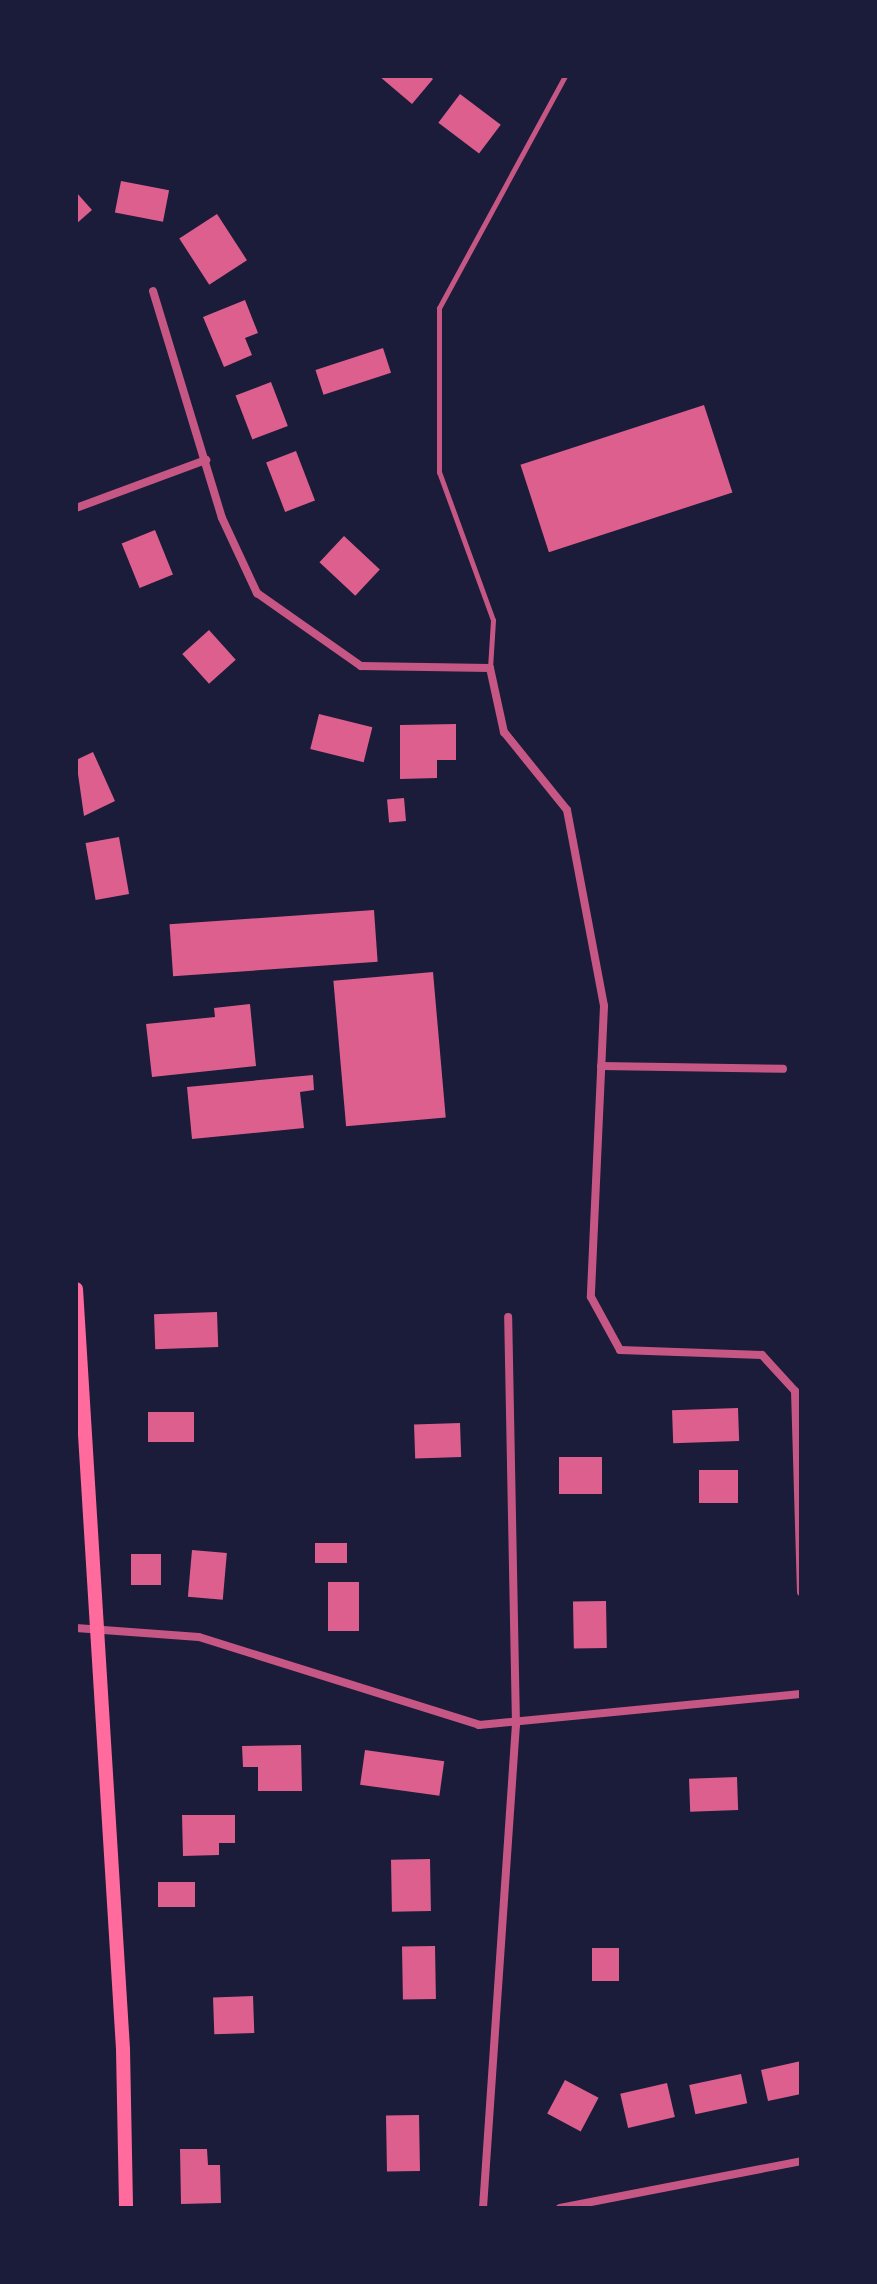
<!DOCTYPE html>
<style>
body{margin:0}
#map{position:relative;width:877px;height:2284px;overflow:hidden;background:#1b1b3a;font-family:"Fira Sans",sans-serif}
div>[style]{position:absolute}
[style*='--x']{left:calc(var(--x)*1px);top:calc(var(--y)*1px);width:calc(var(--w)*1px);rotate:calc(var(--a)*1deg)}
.building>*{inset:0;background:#dd5f8e;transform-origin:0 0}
.service>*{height:5px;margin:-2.5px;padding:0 2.5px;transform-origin:2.5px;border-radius:2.5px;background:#c65784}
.minor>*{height:8px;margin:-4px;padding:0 4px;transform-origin:4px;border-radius:4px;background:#c65784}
.secondary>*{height:14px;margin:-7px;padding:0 7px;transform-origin:7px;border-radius:7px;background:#ff6b9d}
span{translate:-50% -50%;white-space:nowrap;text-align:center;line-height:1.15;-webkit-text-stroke:8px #1b1b3a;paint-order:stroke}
.frame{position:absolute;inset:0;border:78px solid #1b1b3a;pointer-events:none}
</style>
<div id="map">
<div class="building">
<div style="clip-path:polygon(379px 76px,429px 76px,433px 79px,412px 104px)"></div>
<div style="left:460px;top:94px;width:51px;height:36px;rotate:37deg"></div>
<div style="left:121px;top:181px;width:49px;height:32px;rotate:11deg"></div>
<div style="clip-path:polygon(76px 192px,92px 210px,76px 224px)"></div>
<div style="left:217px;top:214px;width:55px;height:45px;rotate:57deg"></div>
<div style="clip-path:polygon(245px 300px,258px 333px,245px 338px,252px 355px,224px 367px,203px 317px)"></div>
<div style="left:383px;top:348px;width:26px;height:71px;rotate:72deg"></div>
<div style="left:271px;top:382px;width:47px;height:38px;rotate:69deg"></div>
<div style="left:704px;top:405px;width:92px;height:193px;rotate:72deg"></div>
<div style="left:296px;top:451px;width:53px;height:32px;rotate:69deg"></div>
<div style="left:155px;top:530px;width:48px;height:36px;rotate:68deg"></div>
<div style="left:344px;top:536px;width:49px;height:36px;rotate:43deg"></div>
<div style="left:209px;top:630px;width:40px;height:36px;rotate:48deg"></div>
<div style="left:319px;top:714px;width:55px;height:36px;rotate:14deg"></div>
<div style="clip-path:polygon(456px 724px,456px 760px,437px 760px,437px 778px,400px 779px,400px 725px)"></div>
<div style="clip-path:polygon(93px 752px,115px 801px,84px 816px,76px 760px)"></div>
<div style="left:404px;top:798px;width:23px;height:17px;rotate:85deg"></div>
<div style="left:119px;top:837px;width:58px;height:34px;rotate:80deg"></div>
<div style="left:374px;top:910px;width:52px;height:205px;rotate:86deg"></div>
<div style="left:433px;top:972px;width:146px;height:100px;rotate:85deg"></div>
<div style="clip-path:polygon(250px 1004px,256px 1066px,152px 1077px,146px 1024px,215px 1017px,214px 1008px)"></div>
<div style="clip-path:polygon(313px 1075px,314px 1090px,300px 1092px,304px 1128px,192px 1139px,187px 1087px)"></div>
<div style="left:217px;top:1312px;width:35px;height:63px;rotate:88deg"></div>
<div style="left:738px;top:1408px;width:33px;height:66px;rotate:88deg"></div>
<div style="left:148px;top:1412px;width:46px;height:30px"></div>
<div style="left:460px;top:1423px;width:34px;height:46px;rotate:88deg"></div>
<div style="left:559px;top:1457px;width:43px;height:37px"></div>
<div style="left:699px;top:1470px;width:39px;height:33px"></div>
<div style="left:347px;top:1543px;width:20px;height:32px;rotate:90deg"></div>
<div style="left:192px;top:1550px;width:35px;height:47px;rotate:5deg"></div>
<div style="left:161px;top:1554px;width:31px;height:30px;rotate:90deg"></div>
<div style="left:328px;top:1582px;width:31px;height:49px"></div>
<div style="left:606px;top:1601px;width:47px;height:33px;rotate:89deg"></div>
<div style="clip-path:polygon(301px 1745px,302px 1791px,258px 1791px,258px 1767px,243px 1767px,242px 1746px)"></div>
<div style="left:365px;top:1750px;width:80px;height:35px;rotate:8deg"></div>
<div style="left:737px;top:1777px;width:33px;height:48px;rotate:88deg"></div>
<div style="clip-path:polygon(182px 1815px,235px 1815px,235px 1843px,219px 1843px,219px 1855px,183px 1856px)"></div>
<div style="left:430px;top:1859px;width:52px;height:39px;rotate:89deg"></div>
<div style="left:195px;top:1882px;width:25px;height:37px;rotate:90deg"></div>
<div style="left:435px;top:1946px;width:53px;height:33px;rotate:89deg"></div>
<div style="left:592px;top:1948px;width:27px;height:33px"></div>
<div style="left:253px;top:1996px;width:37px;height:40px;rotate:88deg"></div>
<div style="clip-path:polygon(801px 2061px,801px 2094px,768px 2101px,761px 2070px)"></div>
<div style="left:741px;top:2074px;width:30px;height:53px;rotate:78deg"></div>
<div style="left:565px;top:2080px;width:38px;height:38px;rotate:28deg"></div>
<div style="left:667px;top:2083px;width:35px;height:48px;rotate:77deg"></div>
<div style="left:419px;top:2115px;width:56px;height:33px;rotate:89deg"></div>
<div style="clip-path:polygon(180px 2149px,207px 2149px,208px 2165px,220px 2165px,221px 2203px,181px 2204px)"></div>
</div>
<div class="service">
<div style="--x:490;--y:668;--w:48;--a:-86.4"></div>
<div style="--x:493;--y:620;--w:158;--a:-110"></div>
<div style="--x:439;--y:472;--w:164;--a:-90"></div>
<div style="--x:439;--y:308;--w:264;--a:-61.5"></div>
</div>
<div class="minor">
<div style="--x:153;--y:291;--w:237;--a:73.1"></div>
<div style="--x:222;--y:518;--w:83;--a:65"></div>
<div style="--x:257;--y:593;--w:127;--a:35.1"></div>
<div style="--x:361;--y:666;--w:129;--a:0.9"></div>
<div style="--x:490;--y:668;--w:66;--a:77.7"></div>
<div style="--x:504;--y:732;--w:100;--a:51.1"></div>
<div style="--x:567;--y:810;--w:199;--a:79.3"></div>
<div style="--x:604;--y:1006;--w:291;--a:92.6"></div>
<div style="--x:591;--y:1297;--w:60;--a:61.3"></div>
<div style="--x:620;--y:1350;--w:142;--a:2"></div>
<div style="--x:762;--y:1355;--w:49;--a:47.5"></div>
<div style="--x:795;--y:1391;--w:201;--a:88.3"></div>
<div style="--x:76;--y:508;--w:139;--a:-20.3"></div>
<div style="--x:601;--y:1066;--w:182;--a:0.9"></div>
<div style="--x:76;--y:1628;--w:123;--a:4.2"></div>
<div style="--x:199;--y:1637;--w:294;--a:17.4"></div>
<div style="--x:479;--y:1725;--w:323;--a:-5.5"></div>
<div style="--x:483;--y:2208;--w:484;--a:-86.1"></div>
<div style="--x:516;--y:1725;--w:408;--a:-91.1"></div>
<div style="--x:560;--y:2208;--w:246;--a:-11"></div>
</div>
<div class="secondary">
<div style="--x:76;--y:1289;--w:761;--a:86.46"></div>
<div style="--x:123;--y:2049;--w:159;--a:88.9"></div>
</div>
<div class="frame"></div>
</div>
